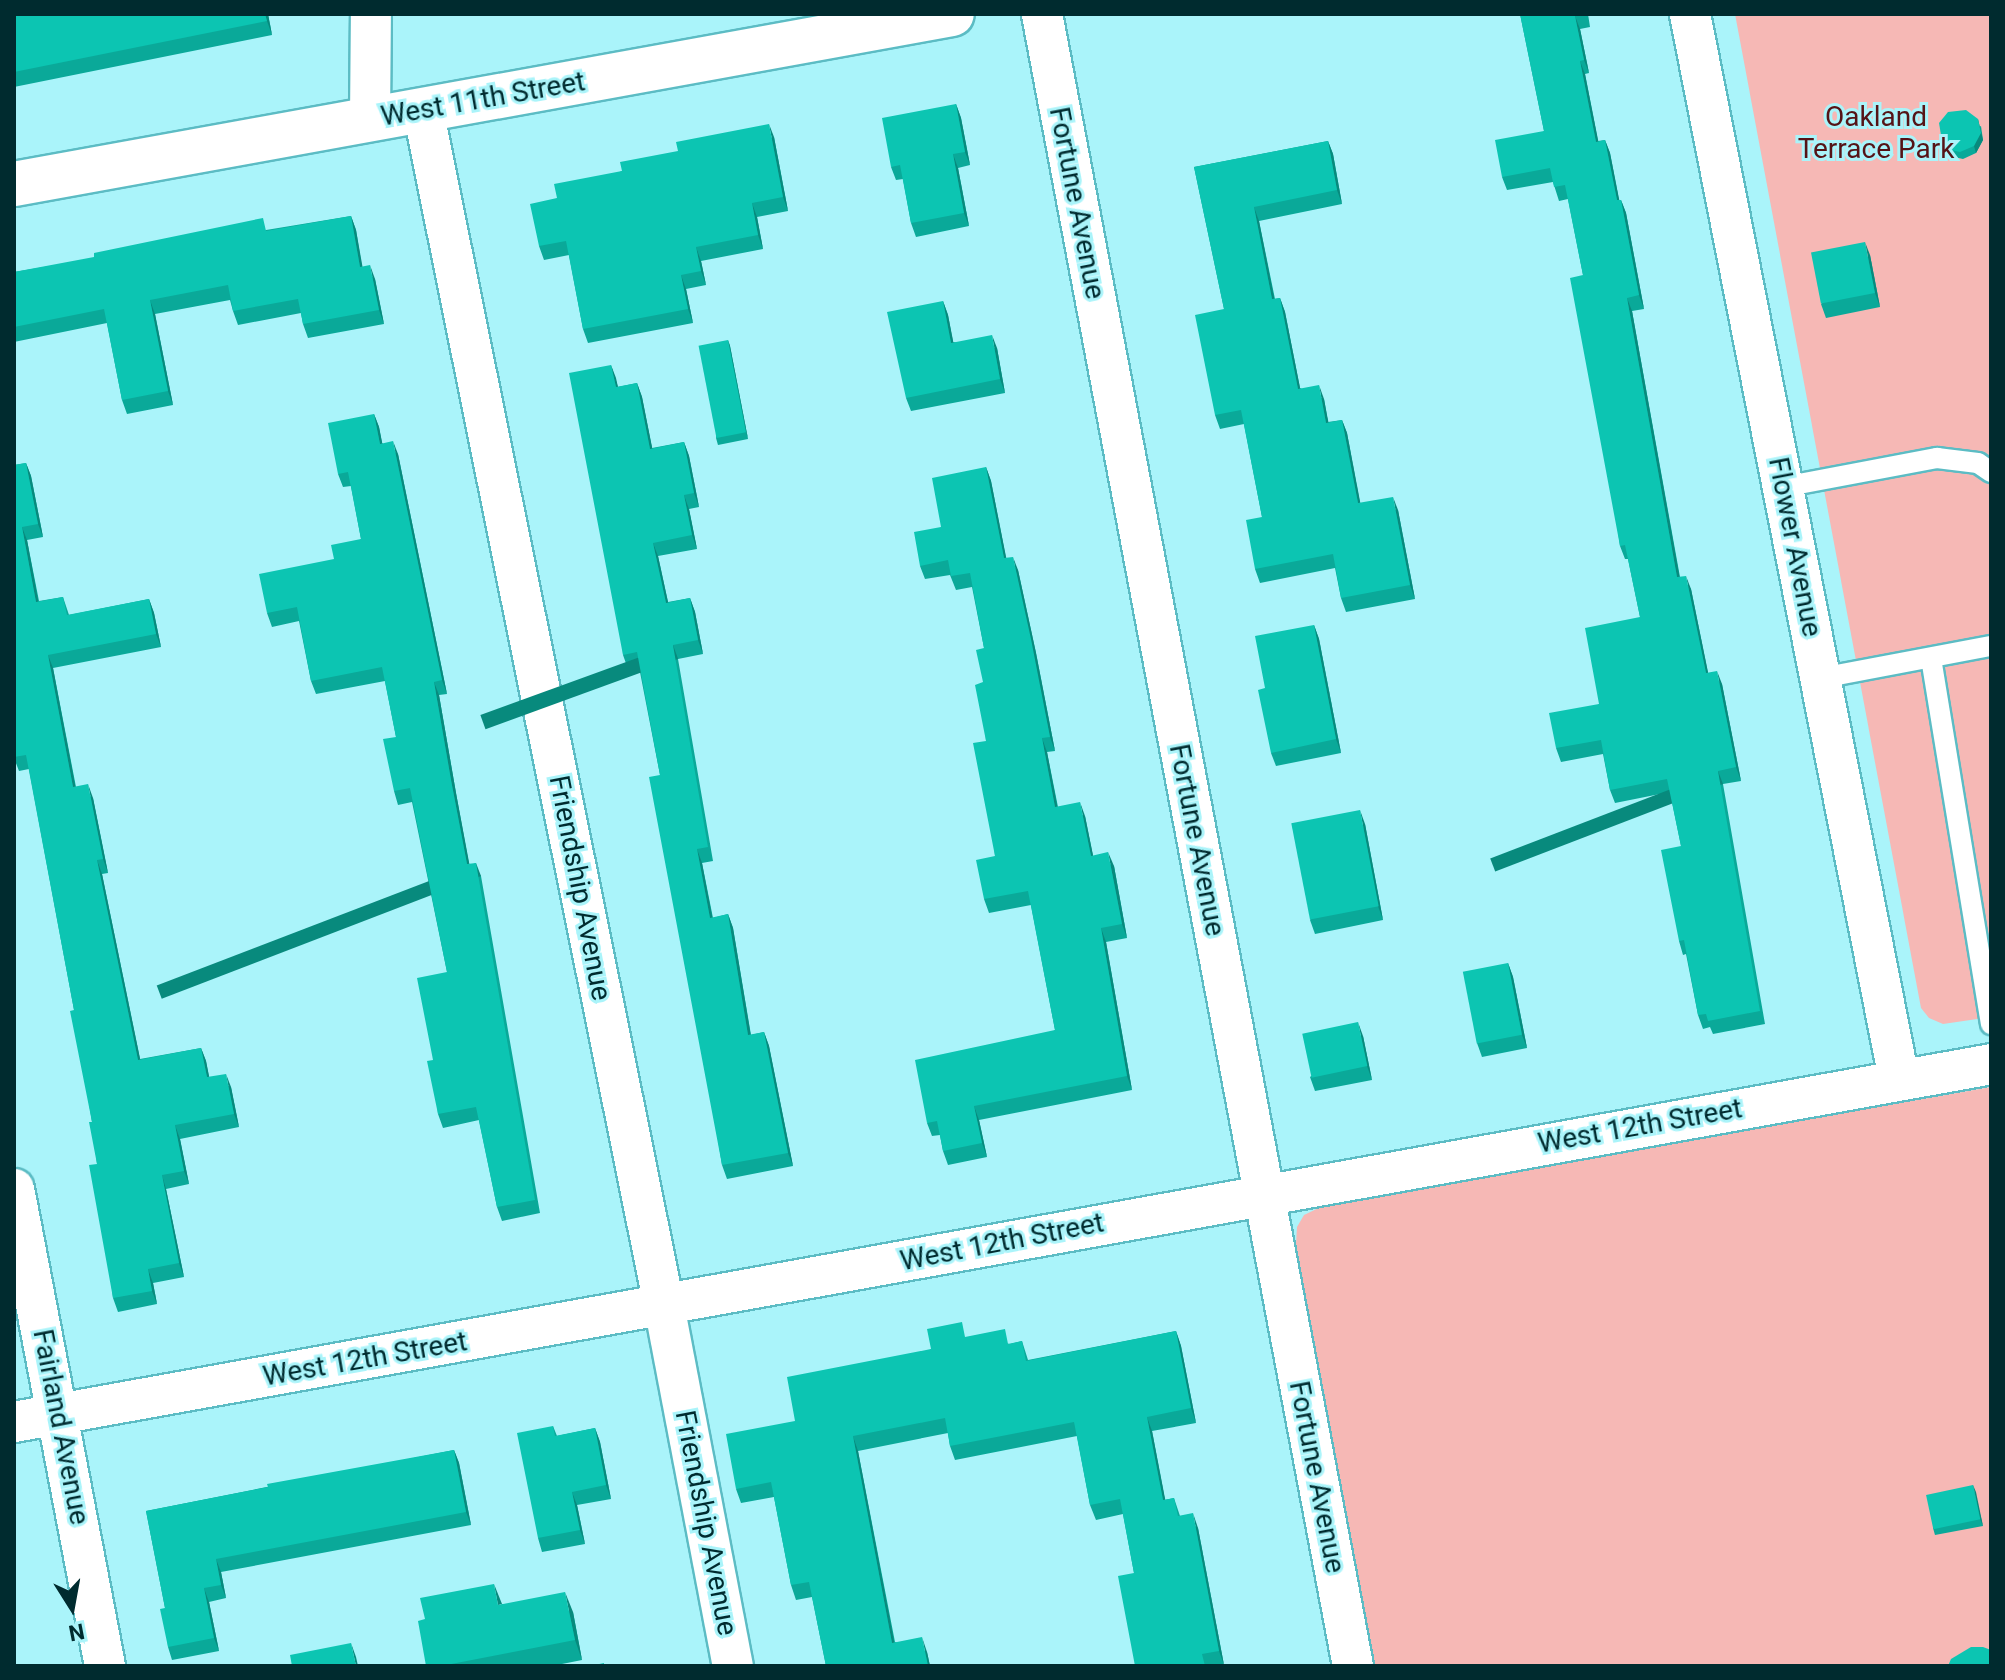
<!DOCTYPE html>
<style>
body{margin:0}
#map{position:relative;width:2005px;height:1680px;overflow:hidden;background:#aaf4fa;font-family:Roboto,sans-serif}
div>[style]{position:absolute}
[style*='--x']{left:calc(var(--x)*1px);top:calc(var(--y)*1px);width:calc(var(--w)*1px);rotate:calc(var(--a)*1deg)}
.green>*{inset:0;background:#f6b8b5}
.roads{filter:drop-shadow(2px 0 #5cbcc4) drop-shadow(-2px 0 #5cbcc4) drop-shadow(0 2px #5cbcc4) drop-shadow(0 -2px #5cbcc4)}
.service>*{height:20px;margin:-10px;padding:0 10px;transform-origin:10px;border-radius:10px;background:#fff}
.minor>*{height:40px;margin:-20px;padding:0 20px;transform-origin:20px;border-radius:20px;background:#fff}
.secondary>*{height:44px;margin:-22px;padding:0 22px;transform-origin:22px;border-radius:22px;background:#fff}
.wall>*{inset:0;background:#0aa999}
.shaded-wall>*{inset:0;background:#088a7d;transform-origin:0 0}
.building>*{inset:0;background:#0cc5b2;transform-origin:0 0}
span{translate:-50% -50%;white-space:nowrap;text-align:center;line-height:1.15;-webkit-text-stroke:6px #aaf4fa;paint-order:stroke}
.street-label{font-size:28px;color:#002b2f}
.park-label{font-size:28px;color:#551316}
.frame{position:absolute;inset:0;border:16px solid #002b2f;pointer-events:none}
.north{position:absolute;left:32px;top:1568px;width:80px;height:80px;-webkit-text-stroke:6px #aaf4fa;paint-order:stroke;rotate:169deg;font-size:22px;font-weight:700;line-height:32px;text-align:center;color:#002b2f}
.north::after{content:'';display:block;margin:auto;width:28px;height:36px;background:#002b2f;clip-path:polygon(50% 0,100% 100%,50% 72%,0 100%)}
</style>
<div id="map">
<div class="green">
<div style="clip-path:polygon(1735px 14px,1991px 14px,1991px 1017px,1943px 1024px,1929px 1018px,1921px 1008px)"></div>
<div style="clip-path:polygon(1991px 1087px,1991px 1666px,1373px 1666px,1296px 1244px,1297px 1227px,1304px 1215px,1327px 1204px)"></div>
</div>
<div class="roads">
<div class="service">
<div style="--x:1783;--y:487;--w:157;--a:-10.7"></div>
<div style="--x:1937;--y:458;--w:41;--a:7"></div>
<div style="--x:1978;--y:463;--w:16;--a:35"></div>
<div style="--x:1931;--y:658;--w:371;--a:80.7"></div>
<div style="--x:1821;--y:678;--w:173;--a:-10.7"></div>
</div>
<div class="minor">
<div style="--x:1042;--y:14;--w:1681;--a:79.34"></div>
<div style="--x:1690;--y:14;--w:1085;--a:78.9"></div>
<div style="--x:423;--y:110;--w:1219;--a:78.6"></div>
<div style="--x:664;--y:1305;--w:368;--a:79.2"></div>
<div style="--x:370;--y:120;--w:106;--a:-89.5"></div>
<div style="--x:14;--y:1189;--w:486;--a:79.2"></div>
<div style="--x:14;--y:1422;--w:2009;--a:-10.26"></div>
</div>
<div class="secondary">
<div style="--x:14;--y:184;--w:953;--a:-10.27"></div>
</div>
</div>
<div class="wall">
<div style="clip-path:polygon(14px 14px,268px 14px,272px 35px,14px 87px)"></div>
<div style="clip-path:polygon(1520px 14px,1588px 14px,1590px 27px,1580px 29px,1589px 73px,1585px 74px,1598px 141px,1605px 140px,1610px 153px,1619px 200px,1621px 200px,1626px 213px,1644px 309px,1632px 311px,1680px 577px,1691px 589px,1708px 673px,1722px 684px,1741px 781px,1723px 784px,1765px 1024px,1713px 1034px,1710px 1027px,1703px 1029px,1698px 1015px,1686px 954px,1683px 955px,1679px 941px,1681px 846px,1670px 792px,1615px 803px,1610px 790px,1603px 754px,1561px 762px,1556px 748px,1599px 704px,1640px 617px,1628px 559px,1625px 559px,1620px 546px,1583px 275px,1568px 199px,1559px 201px,1553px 182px,1507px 190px,1502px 177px,1544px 131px)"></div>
<div style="clip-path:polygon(956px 104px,961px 118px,970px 165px,958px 168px,969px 226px,916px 237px,911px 223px,903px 179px,896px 180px,891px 167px)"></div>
<div style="clip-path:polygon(1981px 126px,1983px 140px,1976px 153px,1963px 159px,1954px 157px,1944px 148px,1942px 141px)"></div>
<div style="clip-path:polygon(774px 137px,788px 211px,757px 217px,763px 249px,701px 261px,706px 285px,686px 289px,693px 323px,588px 343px,583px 329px,569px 255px,544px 260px,539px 246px,557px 198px,622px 171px)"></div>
<div style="clip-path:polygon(1328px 141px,1333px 154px,1342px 204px,1259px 221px,1275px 299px,1280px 298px,1285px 312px,1300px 388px,1324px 399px,1328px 422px,1342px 420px,1347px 433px,1360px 503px,1398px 510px,1415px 599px,1346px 612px,1341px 598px,1335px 568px,1260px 583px,1255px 569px,1262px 517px,1244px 424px,1220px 429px,1215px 415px,1224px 309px,1194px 167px)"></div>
<div style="clip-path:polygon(351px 216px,356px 230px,362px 267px,375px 279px,384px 324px,308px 338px,303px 324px,301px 313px,238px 325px,233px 311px,230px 300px,155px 314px,173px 405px,127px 414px,122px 400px,107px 323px,14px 342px,14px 272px)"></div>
<div style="clip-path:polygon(1870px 255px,1880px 307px,1826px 318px,1821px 304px)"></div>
<div style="clip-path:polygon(943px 301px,948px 315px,953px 342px,997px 348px,1005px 393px,911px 411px,906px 398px)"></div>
<div style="clip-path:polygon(728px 340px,730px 346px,748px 439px,718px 445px,716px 438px)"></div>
<div style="clip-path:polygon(611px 365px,618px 387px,637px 383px,642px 397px,652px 448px,684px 442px,689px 456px,699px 507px,689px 509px,697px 549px,658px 556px,668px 602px,690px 598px,695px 612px,703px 654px,678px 659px,713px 861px,702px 863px,713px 918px,728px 914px,733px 928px,751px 1035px,764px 1032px,769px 1046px,793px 1166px,727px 1179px,722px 1165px,660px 775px,639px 667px,628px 669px,623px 655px)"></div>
<div style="clip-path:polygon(374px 414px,379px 427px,382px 443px,398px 454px,447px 694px,439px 695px,456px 793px,469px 864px,481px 876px,540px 1213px,502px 1221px,497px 1207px,479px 1120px,443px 1128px,438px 1114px,433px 1060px,447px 972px,412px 802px,398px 805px,394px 791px,396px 737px,385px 681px,316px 694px,311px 681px,299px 621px,272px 627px,267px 613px,361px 539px,351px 486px,343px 487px,338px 474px)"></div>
<div style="clip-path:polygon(26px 463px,31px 476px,43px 537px,27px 540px,39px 601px,63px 597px,69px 615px,149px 599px,154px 613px,161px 647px,53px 668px,76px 787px,93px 798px,108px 873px,102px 874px,140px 1059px,201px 1048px,206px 1061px,209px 1077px,231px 1087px,239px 1127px,180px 1139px,189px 1184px,166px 1189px,184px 1277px,153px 1283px,157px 1304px,118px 1312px,113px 1298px,92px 1122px,74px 1010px,29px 769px,19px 771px,14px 758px,14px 465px)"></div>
<div style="clip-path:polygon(986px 467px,991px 481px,1006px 558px,1018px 570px,1036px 653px,1055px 751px,1047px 752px,1058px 807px,1085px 816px,1093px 856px,1114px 866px,1127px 938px,1106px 942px,1132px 1090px,979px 1120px,987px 1157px,948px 1165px,943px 1151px,940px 1135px,932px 1136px,927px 1123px,1055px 1030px,1031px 905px,989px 913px,984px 899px,995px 856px,986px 741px,983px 682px,984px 648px,972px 587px,956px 590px,950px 575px,925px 579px,920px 566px,941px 527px)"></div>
<div style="clip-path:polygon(1314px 625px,1319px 639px,1341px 753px,1276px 766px,1271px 753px)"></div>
<div style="clip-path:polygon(1365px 824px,1383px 920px,1315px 934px,1310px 920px)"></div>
<div style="clip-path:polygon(1508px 963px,1513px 977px,1527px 1048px,1482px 1057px,1477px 1043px)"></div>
<div style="clip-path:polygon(1363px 1036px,1372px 1080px,1315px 1091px,1310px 1077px)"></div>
<div style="clip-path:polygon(1176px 1331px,1181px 1346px,1196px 1423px,1152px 1431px,1165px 1500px,1174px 1498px,1180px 1516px,1198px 1528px,1224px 1665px,1135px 1666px,1134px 1573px,1123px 1514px,1096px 1520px,1090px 1505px,1077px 1436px,955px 1460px,950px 1446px,948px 1433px,858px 1451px,895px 1642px,927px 1652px,930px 1666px,826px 1666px,812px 1597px,796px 1600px,791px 1585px,774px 1497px,741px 1503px,736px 1489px,931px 1349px,968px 1337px,1010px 1344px,1022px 1341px,1028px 1360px)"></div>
<div style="clip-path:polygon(553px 1426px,557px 1436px,595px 1428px,600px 1442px,611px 1499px,577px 1505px,585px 1544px,542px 1552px,538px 1538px)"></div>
<div style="clip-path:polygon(454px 1450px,459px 1463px,471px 1525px,221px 1572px,226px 1598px,209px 1602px,219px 1651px,172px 1660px,168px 1647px,165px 1608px,146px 1511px)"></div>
<div style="clip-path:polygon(1973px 1485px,1983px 1526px,1935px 1535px,1933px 1528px)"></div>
<div style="clip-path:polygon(502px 1604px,573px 1612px,582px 1660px,552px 1666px,426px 1666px)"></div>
</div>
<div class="shaded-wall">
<div style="clip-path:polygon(265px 14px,268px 14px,272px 35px,267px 21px)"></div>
<div style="clip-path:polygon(1575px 16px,1580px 29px,1589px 73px,1584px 60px)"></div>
<div style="clip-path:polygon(1580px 61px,1585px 74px,1601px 155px,1596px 142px)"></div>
<div style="clip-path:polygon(956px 104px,961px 118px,970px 165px,965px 152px)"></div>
<div style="clip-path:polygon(1978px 119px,1983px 140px,1976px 153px,1974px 146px)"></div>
<div style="clip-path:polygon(769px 124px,774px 137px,788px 211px,783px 197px)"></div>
<div style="clip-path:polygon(1605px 140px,1610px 153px,1622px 214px,1617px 200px)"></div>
<div style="clip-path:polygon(1328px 141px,1333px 154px,1342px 204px,1337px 190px)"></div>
<div style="clip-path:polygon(953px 154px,958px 168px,969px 226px,964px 213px)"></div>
<div style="clip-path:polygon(1621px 200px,1626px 213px,1644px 309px,1639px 295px)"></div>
<div style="clip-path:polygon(752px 203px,757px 217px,763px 249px,758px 235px)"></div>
<div style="clip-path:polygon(1254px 207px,1259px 221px,1277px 313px,1272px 299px)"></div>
<div style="clip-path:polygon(351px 216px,356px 230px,365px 281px,360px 267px)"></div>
<div style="clip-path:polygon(1865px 242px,1870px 255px,1880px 307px,1875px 293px)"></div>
<div style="clip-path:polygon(696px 247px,701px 261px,706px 285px,701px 271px)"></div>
<div style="clip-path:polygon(370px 265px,375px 279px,384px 324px,379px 310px)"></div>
<div style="clip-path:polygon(681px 275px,686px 289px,693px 323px,688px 309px)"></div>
<div style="clip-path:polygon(1280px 298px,1285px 312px,1303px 403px,1298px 389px)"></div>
<div style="clip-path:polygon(1627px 298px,1632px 311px,1682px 591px,1677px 577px)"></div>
<div style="clip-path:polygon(150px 300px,155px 314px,173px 405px,168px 391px)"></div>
<div style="clip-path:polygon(943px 301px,948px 315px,956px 356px,951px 343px)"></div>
<div style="clip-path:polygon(992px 335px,997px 348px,1005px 393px,1000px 379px)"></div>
<div style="clip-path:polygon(728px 340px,730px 346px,748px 439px,746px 432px)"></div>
<div style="clip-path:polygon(611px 365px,616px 378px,621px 401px,616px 387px)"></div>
<div style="clip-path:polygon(637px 383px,642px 397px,655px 462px,650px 449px)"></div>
<div style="clip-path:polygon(1319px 385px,1324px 399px,1331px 436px,1326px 423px)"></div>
<div style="clip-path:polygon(374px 414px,379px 427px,385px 457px,380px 444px)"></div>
<div style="clip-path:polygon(1342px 420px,1347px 433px,1363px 517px,1358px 503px)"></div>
<div style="clip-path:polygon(393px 441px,398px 454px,447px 694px,442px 680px)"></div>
<div style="clip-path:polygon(684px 442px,689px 456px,699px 507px,694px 493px)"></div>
<div style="clip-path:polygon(26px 463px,31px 476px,43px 537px,38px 524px)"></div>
<div style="clip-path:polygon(986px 467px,991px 481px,1009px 572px,1004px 558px)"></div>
<div style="clip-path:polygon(684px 495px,689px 509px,697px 549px,692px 535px)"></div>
<div style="clip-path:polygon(1393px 497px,1398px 510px,1415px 599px,1410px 585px)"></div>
<div style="clip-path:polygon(22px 527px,27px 540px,41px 616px,36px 602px)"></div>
<div style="clip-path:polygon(653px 543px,658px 556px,671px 616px,666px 603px)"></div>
<div style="clip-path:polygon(1013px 557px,1018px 570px,1036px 653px,1055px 751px,1050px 737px)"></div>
<div style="clip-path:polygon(1686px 576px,1691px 589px,1711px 687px,1706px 673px)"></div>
<div style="clip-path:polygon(690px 598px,695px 612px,703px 654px,698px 640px)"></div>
<div style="clip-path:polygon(149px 599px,154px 613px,161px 647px,156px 634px)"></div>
<div style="clip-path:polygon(1314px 625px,1319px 639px,1341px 753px,1336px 739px)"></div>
<div style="left:673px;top:645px;width:15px;height:205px;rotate:70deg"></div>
<div style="clip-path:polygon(48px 655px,53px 668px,78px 801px,73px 787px)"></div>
<div style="clip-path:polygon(1717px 671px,1722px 684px,1741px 781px,1736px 767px)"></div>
<div style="clip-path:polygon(434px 682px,439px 695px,456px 793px,472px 878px,467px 864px,451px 780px)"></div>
<div style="clip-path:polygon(1042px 738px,1047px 752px,1060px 821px,1055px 807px)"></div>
<div style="left:1718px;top:771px;width:14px;height:244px;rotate:69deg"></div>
<div style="clip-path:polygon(88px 784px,93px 798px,108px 873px,103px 859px)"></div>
<div style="clip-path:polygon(1080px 802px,1085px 816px,1096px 870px,1091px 856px)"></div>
<div style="clip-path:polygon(1360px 810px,1365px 824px,1383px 920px,1378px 906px)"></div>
<div style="clip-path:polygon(697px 849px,702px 863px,715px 932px,710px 918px)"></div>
<div style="clip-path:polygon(1108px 852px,1114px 866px,1127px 938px,1122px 924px)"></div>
<div style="clip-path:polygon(97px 860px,102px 874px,143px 1073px,138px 1060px)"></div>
<div style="left:476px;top:863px;width:14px;height:342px;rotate:69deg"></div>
<div style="clip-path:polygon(728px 914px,733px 928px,753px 1049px,748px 1035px)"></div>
<div style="clip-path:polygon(1101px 928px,1106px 942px,1132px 1090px,1127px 1076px)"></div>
<div style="clip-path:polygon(1508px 963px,1513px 977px,1527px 1048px,1522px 1035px)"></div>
<div style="clip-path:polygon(1358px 1022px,1363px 1036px,1372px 1080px,1367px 1066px)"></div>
<div style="clip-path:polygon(764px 1032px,769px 1046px,793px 1166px,788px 1153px)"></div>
<div style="clip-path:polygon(201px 1048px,206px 1061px,212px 1091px,207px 1077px)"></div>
<div style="clip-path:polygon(226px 1074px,231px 1087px,239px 1127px,234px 1114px)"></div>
<div style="clip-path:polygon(974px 1106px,979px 1120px,987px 1157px,982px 1143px)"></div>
<div style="clip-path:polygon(175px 1125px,180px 1139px,189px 1184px,184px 1171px)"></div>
<div style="clip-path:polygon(162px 1175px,166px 1189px,184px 1277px,179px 1263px)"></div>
<div style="clip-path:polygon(148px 1269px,153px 1283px,157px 1304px,152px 1291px)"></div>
<div style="clip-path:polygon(1176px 1331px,1181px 1346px,1196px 1423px,1191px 1408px)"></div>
<div style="clip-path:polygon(1147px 1417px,1152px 1431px,1168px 1514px,1163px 1500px)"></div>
<div style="clip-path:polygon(595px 1428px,600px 1442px,611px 1499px,606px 1485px)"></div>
<div style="clip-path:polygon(853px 1436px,858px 1451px,897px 1657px,892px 1643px)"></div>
<div style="clip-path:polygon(454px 1450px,459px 1463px,471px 1525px,466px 1512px)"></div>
<div style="clip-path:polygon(1973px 1485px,1976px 1492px,1983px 1526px,1980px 1519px)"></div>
<div style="clip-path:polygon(572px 1492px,577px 1505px,585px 1544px,580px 1530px)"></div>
<div style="clip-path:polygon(1193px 1513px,1198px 1528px,1224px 1665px,1219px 1651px)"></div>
<div style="clip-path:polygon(216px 1559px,221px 1572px,226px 1598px,221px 1585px)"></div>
<div style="clip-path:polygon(494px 1584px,502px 1604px,498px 1605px)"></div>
<div style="clip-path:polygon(204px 1588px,209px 1602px,219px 1651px,214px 1638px)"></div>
<div style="clip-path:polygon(565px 1592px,573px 1612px,582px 1660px,575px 1640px)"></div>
<div style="clip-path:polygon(922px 1637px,927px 1652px,930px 1666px,928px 1666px)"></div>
<div style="clip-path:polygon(351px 1643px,356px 1657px,358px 1666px,356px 1666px)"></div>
</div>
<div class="building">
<div style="clip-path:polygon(14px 14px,265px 14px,267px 21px,14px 72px)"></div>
<div style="clip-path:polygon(1520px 14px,1583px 14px,1575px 16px,1584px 60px,1580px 61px,1596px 142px,1605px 140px,1617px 200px,1621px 200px,1639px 295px,1627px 298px,1677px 577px,1686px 576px,1706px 673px,1717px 671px,1736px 767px,1718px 771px,1760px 1011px,1708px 1021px,1706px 1014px,1698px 1015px,1684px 940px,1679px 941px,1661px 850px,1681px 846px,1667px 779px,1610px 790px,1601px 740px,1556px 748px,1549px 713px,1599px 704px,1585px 628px,1640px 617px,1625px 545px,1620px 546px,1570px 278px,1583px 275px,1565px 185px,1554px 187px,1550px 168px,1502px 177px,1495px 140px,1544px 131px)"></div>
<div style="clip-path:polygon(956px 104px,965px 152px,953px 154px,964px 213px,911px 223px,900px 165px,891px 167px,882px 118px)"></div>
<div style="clip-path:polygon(1966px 110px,1978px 119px,1981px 133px,1974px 146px,1960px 152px,1951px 150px,1942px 141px,1939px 123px,1948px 112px)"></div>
<div style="clip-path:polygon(769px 124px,783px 197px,752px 203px,758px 235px,696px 247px,701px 271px,681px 275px,688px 309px,583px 329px,566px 241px,539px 246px,530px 204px,557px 198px,554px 184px,622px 171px,620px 162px,678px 151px,676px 142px)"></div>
<div style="clip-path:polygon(1328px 141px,1337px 190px,1254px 207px,1272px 299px,1280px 298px,1298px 389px,1319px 385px,1326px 423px,1342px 420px,1358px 503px,1393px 497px,1410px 585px,1341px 598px,1333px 554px,1255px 569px,1246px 520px,1262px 517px,1241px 410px,1215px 415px,1195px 315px,1224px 309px,1194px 167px)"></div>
<div style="clip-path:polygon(351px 216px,360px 267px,370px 265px,379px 310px,303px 324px,298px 299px,233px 311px,228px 285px,150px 300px,168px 391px,122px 400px,104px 309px,14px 327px,14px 272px,94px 257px,94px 253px,263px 218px,266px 231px)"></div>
<div style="left:1865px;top:242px;width:52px;height:55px;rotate:79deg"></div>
<div style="clip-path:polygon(943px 301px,951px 343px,992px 335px,1000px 379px,906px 398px,887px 312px)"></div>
<div style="left:728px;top:340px;width:94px;height:30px;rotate:79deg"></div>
<div style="clip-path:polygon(611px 365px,616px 387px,637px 383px,650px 449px,684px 442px,694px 493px,684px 495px,692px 535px,653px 543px,666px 603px,690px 598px,698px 640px,673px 645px,708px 847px,697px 849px,710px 918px,728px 914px,748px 1035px,764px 1032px,788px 1153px,722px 1165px,649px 777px,660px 775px,637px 652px,623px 655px,569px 373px)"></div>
<div style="clip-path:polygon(374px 414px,380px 444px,393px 441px,442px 680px,434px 682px,451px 780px,467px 864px,476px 863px,535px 1200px,497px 1207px,476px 1107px,438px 1114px,427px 1061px,433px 1060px,417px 978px,447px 972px,410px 788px,394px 791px,383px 739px,396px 737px,382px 667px,311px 681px,297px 607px,267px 613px,259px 574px,334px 559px,331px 545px,361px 539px,348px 472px,338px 474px,328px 423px)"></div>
<div style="clip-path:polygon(26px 463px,38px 524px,22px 527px,36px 602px,63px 597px,67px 615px,149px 599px,156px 634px,48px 655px,73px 787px,88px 784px,103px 859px,97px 860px,138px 1060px,201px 1048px,207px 1077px,226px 1074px,234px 1114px,175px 1125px,184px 1171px,162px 1175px,179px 1263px,148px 1269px,152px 1291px,113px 1298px,89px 1165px,97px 1164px,89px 1122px,92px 1122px,70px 1011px,74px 1010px,26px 755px,14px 757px,14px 465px)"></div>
<div style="clip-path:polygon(986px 467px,1004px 558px,1013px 557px,1031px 639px,1050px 737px,1042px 738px,1055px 807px,1080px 802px,1091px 856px,1108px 852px,1122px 924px,1101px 928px,1127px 1076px,974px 1106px,982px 1143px,943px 1151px,937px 1121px,927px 1123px,915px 1060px,1055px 1030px,1028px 891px,984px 899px,976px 860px,995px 856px,973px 743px,986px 741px,975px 685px,983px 682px,976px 650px,984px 648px,970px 573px,951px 576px,948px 560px,920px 566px,914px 532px,941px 527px,932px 478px)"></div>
<div style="clip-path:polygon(1314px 625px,1336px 739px,1271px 753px,1258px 690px,1265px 688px,1255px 636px)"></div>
<div style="left:1360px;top:810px;width:98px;height:70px;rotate:79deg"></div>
<div style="left:1508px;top:963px;width:73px;height:46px;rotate:79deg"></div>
<div style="left:1358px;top:1022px;width:45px;height:57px;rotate:78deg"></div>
<div style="clip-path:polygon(962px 1322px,965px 1337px,1005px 1329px,1008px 1344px,1022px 1341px,1026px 1361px,1176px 1331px,1191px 1408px,1147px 1417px,1163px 1500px,1174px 1498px,1178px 1516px,1193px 1513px,1219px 1651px,1202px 1654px,1205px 1666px,1135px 1666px,1118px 1576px,1134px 1573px,1120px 1499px,1090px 1505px,1074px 1422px,950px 1446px,945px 1418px,853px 1436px,892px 1643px,922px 1637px,928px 1666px,826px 1666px,809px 1582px,791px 1585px,771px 1482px,736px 1489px,726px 1434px,795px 1421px,787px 1377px,931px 1349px,927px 1329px)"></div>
<div style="clip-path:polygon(553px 1426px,555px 1436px,595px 1428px,606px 1485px,572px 1492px,580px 1530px,538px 1538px,517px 1433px)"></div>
<div style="clip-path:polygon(454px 1450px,466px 1512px,216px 1559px,221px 1585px,204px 1588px,214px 1638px,168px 1647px,160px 1609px,165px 1608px,146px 1511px,268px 1487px,267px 1484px)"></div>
<div style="left:1973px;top:1485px;width:35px;height:48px;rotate:78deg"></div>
<div style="clip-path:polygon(494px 1584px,498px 1605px,565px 1592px,575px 1640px,441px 1666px,426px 1666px,418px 1621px,425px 1619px,420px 1598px)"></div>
<div style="clip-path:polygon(351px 1643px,356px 1666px,292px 1666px,290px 1655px)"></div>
<div style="clip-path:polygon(1971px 1647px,1983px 1647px,1991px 1650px,1991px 1666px,1948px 1666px,1951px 1659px)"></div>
<div style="clip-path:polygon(604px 1663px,604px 1666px,590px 1666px)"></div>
</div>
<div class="street-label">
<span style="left:483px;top:99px;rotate:-10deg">West 11th Street</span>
<span style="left:1077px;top:203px;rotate:79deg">Fortune Avenue</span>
<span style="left:1795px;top:547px;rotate:79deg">Flower Avenue</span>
<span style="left:1197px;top:840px;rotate:79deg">Fortune Avenue</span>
<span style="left:580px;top:888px;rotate:79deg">Friendship Avenue</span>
<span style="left:1640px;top:1126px;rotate:-10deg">West 12th Street</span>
<span style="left:1002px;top:1242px;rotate:-11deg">West 12th Street</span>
<span style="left:365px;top:1359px;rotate:-10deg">West 12th Street</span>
<span style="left:61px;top:1427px;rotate:79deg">Fairland Avenue</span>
<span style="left:1317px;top:1477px;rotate:79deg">Fortune Avenue</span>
<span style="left:706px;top:1523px;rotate:79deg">Friendship Avenue</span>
</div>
<div class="park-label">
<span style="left:1876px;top:133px">Oakland<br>Terrace Park</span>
</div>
<div class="frame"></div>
<div class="north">N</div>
</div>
